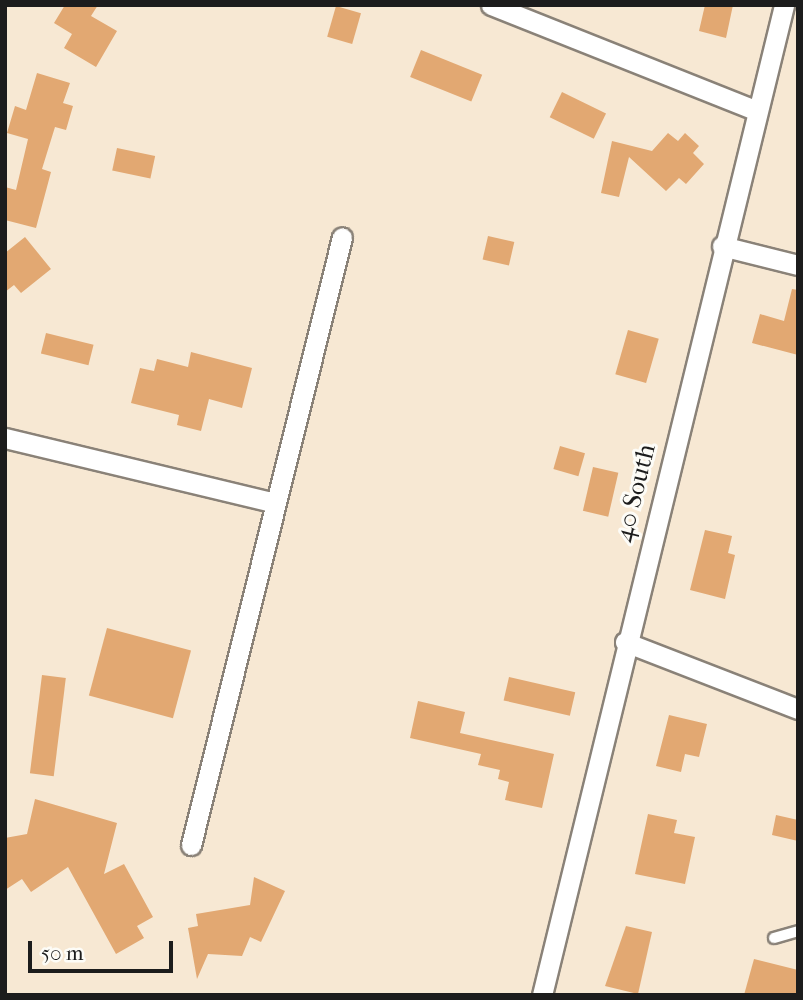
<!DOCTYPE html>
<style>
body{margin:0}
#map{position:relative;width:803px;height:1000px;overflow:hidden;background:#f7e8d3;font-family:"IM FELL French Canon",serif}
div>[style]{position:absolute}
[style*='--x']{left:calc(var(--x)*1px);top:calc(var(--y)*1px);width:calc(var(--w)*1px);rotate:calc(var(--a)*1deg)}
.building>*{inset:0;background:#e2a872;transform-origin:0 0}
.roads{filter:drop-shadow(2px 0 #8a8278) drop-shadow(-2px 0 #8a8278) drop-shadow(0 2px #8a8278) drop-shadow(0 -2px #8a8278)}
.lane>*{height:10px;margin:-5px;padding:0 5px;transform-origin:5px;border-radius:5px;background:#fff}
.street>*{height:19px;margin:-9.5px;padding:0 9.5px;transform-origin:9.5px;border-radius:9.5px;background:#fff}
span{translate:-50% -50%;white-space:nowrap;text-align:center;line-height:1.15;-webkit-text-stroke:6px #fdfcf7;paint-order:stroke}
.street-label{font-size:26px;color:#1c1c1c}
.frame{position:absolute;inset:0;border:7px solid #1c1c1c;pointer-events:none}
.scale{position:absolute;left:28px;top:941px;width:145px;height:32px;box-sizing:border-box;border:4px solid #1c1c1c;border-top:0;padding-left:9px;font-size:21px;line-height:24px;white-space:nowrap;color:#1c1c1c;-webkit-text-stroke:5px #fdfcf7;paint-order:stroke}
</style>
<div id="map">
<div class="building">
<div style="clip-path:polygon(65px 5px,98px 5px,91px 16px,117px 31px,96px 67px,64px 48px,72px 34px,54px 23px)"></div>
<div style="clip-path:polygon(705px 5px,733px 5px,726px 38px,699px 31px)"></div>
<div style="left:336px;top:6px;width:26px;height:32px;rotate:16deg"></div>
<div style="left:421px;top:50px;width:66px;height:29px;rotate:22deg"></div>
<div style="clip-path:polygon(37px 73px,70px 83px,63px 103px,73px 106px,66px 130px,55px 127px,42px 169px,51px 172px,36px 228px,5px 220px,5px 187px,16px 190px,28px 139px,7px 133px,15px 106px,26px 110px)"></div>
<div style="left:562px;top:92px;width:49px;height:28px;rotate:26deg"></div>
<div style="clip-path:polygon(668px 133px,678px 141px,685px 133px,699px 146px,693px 153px,704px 164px,686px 184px,679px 178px,666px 191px,629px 157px,619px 197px,601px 193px,612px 141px,652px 151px)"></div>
<div style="left:117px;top:148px;width:39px;height:23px;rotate:12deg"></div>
<div style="left:488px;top:236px;width:27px;height:24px;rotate:13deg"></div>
<div style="clip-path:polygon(25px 237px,51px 269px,21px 293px,14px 285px,5px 292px,5px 253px)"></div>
<div style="clip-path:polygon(792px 289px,798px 290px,798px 355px,752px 343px,760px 314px,784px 321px)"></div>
<div style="left:628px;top:330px;width:32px;height:46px;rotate:16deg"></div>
<div style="left:46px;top:333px;width:49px;height:21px;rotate:14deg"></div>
<div style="clip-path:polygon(191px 352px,252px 368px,242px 408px,209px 399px,201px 431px,177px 425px,179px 415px,131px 403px,140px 368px,154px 371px,157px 359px,188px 367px)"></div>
<div style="left:560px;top:446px;width:26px;height:24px;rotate:16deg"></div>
<div style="left:593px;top:467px;width:26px;height:45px;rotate:13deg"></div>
<div style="clip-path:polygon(705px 530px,732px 536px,728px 553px,735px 555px,725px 599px,690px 590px)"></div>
<div style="left:107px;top:628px;width:87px;height:70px;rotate:15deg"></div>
<div style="left:42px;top:675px;width:24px;height:99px;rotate:7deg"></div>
<div style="left:509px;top:677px;width:68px;height:24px;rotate:13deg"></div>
<div style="clip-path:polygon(418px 701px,465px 712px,460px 733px,554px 754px,542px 808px,505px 800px,509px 782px,498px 779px,500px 770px,478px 765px,481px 754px,410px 738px)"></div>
<div style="clip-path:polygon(669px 715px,707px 724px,699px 757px,685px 754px,681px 772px,656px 766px)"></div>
<div style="clip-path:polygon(35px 799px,117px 823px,104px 874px,124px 864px,153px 917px,137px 926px,144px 938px,116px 954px,68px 867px,31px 892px,22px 879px,5px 890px,5px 838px,27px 834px)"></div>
<div style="clip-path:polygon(648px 814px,677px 820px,674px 833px,695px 837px,685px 884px,635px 874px)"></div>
<div style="clip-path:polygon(776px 815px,798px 820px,798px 841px,772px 835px)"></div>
<div style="clip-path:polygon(254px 877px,285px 891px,261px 942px,250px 937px,242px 956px,208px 954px,197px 979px,188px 928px,198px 926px,196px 914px,250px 905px)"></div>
<div style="clip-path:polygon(626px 926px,652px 932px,638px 994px,605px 986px)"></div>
<div style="clip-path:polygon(754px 959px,798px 970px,798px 995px,744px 995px)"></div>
</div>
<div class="roads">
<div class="lane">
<div style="--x:774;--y:938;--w:25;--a:-16"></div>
</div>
<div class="street">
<div style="--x:491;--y:5;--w:286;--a:21.7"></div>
<div style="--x:722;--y:246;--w:78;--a:14"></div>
<div style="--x:5;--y:438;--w:278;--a:13.5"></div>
<div style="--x:625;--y:642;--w:186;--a:21.2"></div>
<div style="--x:191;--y:845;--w:626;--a:-76.05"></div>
<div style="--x:542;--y:995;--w:1019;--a:-76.26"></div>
</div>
</div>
<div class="street-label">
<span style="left:635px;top:493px;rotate:-76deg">40 South</span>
</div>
<div class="frame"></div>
<div class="scale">50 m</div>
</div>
